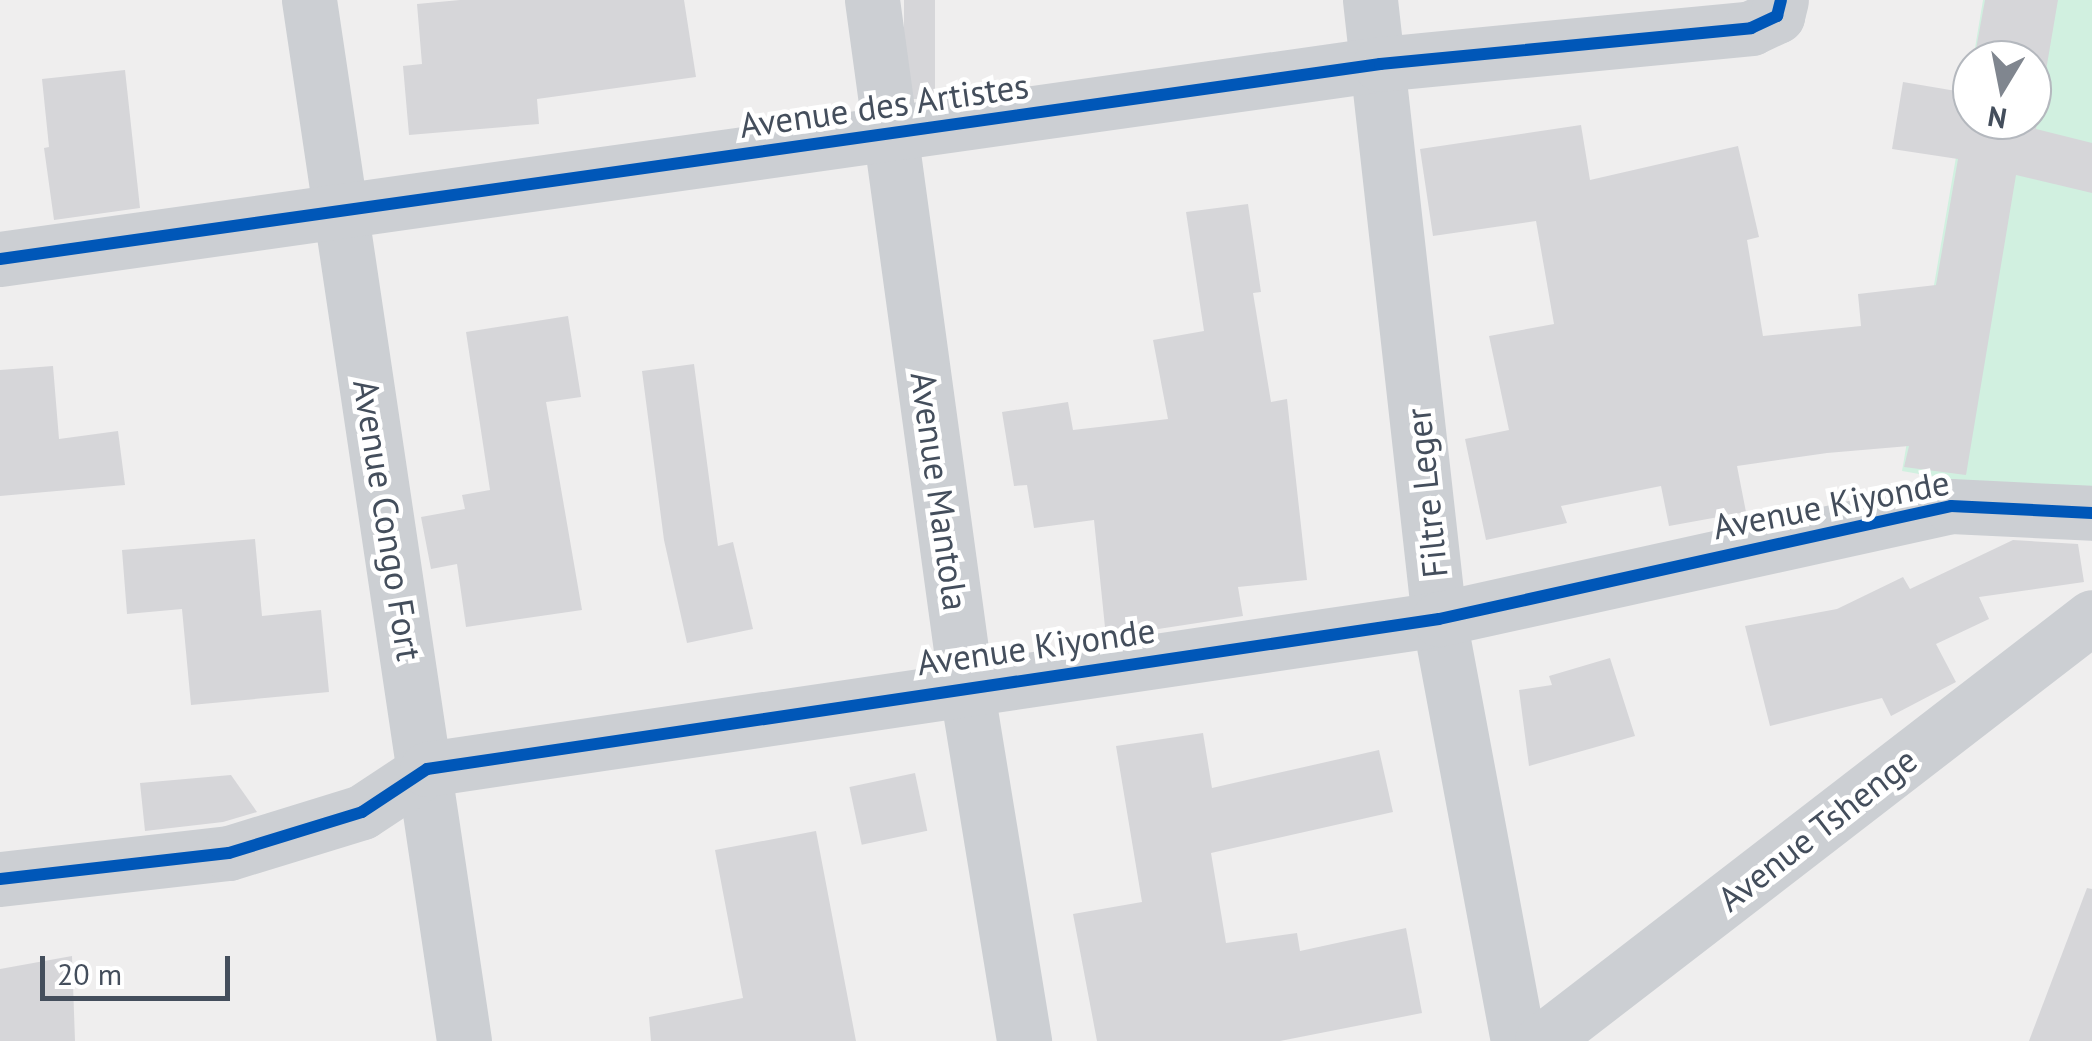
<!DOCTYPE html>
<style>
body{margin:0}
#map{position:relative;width:2092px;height:1041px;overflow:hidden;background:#efeeee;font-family:"PT Sans",sans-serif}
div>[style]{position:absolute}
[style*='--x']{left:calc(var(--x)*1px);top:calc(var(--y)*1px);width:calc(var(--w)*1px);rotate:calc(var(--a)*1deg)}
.green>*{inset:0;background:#d1f0e0}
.building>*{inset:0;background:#d6d6d9;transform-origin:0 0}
.street>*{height:55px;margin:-27.5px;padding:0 27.5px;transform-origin:27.5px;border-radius:27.5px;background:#cccfd3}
.cycleway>*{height:12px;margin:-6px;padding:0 6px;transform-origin:6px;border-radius:6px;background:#0057b8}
span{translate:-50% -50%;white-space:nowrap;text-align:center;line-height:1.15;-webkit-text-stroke:9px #fff;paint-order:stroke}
.street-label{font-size:35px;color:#444e5c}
.north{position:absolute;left:1952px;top:40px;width:100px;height:100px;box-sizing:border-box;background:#fff;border:2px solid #b4b8be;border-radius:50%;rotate:190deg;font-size:28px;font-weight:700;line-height:40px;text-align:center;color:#444e5c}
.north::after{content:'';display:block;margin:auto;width:35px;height:45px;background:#80868f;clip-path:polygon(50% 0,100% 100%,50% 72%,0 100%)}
.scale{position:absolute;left:40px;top:956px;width:190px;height:45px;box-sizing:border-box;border:5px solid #444e5c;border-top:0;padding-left:12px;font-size:30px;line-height:35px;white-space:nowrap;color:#444e5c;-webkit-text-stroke:8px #fff;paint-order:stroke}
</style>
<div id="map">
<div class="green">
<div style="clip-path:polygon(1983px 0,2092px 0,2092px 504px,1902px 471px,1972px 64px,1972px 120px,2032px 120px,2032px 60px,1973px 60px)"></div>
</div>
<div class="building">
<div style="clip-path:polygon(460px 0,684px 0,696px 77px,537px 99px,539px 124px,409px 135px,403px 66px,422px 64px,417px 4px)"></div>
<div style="left:904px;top:0;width:31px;height:99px"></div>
<div style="clip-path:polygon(1985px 0,2058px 0,2036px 129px,2092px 143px,2092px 193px,2016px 175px,1966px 475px,1904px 467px,1909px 446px,1827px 453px,1737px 466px,1746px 512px,1669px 526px,1661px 486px,1561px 506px,1567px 523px,1486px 540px,1465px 439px,1509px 430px,1489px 336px,1554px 324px,1536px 221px,1433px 236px,1420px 149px,1581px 125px,1590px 180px,1738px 146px,1759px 237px,1747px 240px,1763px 336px,1861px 326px,1858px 294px,1936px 285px,1958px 159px,1892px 149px,1903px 82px,1968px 93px,1972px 71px,1972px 120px,2032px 120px,2032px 60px,1974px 60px)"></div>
<div style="clip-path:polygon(125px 70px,140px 208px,54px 220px,44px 148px,49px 147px,42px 79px)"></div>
<div style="clip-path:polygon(1248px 204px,1261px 292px,1253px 293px,1271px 402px,1287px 399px,1307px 580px,1238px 587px,1243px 616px,1106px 637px,1094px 520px,1034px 528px,1027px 485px,1014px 486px,1002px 412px,1068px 402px,1073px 430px,1168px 419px,1153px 340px,1204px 331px,1186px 212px)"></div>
<div style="clip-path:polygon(568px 316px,581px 397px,546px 402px,582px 610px,466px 627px,457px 564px,431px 569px,421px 517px,465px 509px,462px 495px,490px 490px,466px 332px)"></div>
<div style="clip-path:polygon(694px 364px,718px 546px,733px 542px,753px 629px,687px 643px,664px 540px,642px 371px)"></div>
<div style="clip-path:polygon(53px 366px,59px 439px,118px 431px,125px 485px,0 496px,0 370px)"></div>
<div style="clip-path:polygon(255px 539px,262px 616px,321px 610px,329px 692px,191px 705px,182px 609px,127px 614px,122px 550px)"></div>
<div style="clip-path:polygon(2013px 540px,2078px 544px,2084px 582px,1979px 597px,1989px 619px,1936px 644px,1956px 682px,1891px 716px,1882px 698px,1770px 726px,1745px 626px,1837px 609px,1903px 577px,1910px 589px)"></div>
<div style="clip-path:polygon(1610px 658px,1635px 736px,1529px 766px,1519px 690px,1552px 685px,1549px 676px)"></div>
<div style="clip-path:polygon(1203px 733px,1212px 788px,1379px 750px,1393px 812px,1211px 853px,1226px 943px,1297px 933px,1300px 951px,1406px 928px,1422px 1013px,1280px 1041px,1097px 1041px,1073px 914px,1142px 902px,1116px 746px)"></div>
<div style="left:915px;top:773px;width:59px;height:67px;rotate:78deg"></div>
<div style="clip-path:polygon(231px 775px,257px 812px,223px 822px,145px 831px,140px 783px)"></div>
<div style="clip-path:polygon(816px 831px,856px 1041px,651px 1041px,649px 1017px,743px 998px,715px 850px)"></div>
<div style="clip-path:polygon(2087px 888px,2092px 889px,2092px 1041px,2029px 1041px)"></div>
<div style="clip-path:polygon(72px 956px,75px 1041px,0 1041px,0 969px)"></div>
</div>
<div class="street">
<div style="--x:309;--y:0;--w:1052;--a:81.53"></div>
<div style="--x:872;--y:0;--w:692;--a:82.2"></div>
<div style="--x:966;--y:686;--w:360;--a:80.7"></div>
<div style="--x:1370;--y:0;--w:623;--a:83.64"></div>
<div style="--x:1439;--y:619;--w:429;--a:79.4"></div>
<div style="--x:0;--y:259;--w:1394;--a:-8.04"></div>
<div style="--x:1380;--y:64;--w:373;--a:-5.5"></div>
<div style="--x:1751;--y:28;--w:29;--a:-25"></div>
<div style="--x:1777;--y:16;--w:16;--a:-76"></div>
<div style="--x:0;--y:879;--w:230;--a:-6.5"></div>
<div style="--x:229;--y:853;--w:139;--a:-17.1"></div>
<div style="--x:362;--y:812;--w:78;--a:-33.5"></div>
<div style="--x:427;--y:769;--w:1023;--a:-8.43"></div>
<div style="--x:1439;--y:619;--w:524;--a:-12.45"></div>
<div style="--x:1951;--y:506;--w:141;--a:2.8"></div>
<div style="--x:1542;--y:1041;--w:694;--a:-37.63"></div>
</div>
<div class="cycleway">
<div style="--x:0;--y:259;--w:1394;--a:-8.04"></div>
<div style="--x:1380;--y:64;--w:373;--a:-5.5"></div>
<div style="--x:1751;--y:28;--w:29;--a:-25"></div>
<div style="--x:1777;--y:16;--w:16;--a:-76"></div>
<div style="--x:0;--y:879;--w:230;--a:-6.5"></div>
<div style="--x:229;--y:853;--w:139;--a:-17.1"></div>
<div style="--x:362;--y:812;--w:78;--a:-33.5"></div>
<div style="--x:427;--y:769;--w:1023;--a:-8.43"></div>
<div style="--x:1439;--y:619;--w:524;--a:-12.45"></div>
<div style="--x:1951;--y:506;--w:141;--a:2.8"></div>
</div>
<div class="street-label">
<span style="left:884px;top:105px;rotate:-8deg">Avenue des Artistes</span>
<span style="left:940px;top:491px;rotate:82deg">Avenue Mantola</span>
<span style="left:1426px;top:493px;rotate:-96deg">Filtre Leger</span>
<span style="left:1831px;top:504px;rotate:-11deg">Avenue Kiyonde</span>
<span style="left:388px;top:520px;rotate:81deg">Avenue Congo Fort</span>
<span style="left:1036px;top:646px;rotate:-8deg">Avenue Kiyonde</span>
<span style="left:1817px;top:829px;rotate:-38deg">Avenue Tshenge</span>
</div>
<div class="north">N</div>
<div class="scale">20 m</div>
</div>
